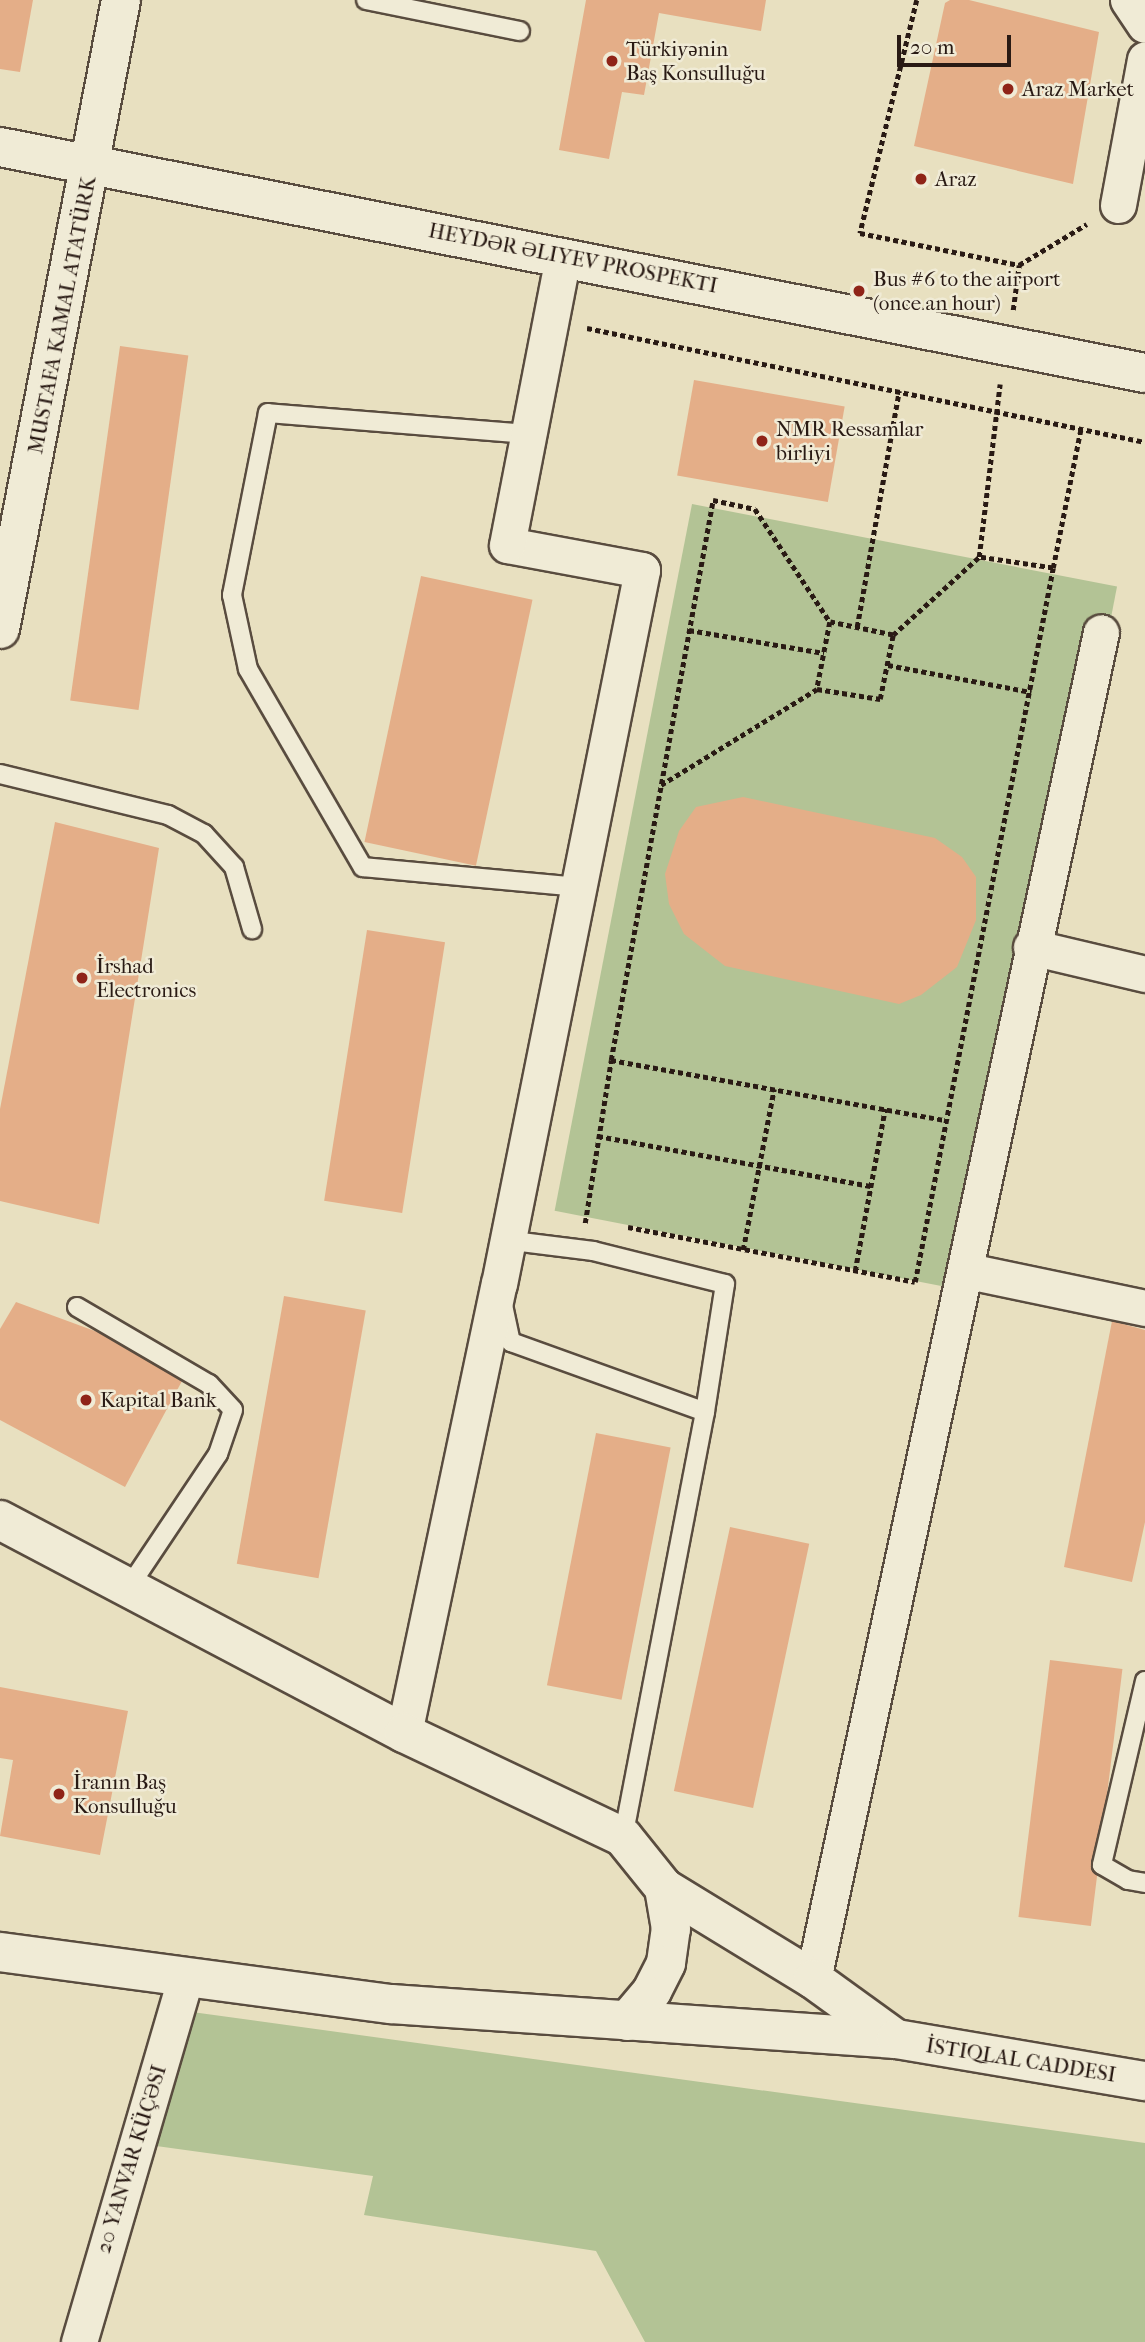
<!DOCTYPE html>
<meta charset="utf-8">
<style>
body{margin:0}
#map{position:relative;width:1145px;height:2342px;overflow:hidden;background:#e8e0c0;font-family:"IM FELL French Canon",serif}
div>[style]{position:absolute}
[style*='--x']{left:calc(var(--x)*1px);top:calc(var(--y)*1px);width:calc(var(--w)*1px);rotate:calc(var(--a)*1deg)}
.green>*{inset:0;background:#b3c395;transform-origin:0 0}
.building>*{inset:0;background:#e4ae88;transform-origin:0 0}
.path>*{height:4.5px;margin-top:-2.25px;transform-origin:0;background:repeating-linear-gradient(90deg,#291a14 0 5px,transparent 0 8.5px)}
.roads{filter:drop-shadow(2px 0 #594c3f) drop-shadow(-2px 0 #594c3f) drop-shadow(0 2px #594c3f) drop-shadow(0 -2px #594c3f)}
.service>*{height:18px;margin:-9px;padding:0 9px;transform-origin:9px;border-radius:9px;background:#f0ebd6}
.minor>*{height:35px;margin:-17.5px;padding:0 17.5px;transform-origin:17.5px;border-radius:17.5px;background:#f0ebd6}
.secondary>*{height:38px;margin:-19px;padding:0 19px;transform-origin:19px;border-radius:19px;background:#f0ebd6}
.dots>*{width:19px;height:19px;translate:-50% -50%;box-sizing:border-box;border:4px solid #f0ebd6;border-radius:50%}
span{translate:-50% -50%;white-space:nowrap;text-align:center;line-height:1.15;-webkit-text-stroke:5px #f0ebd6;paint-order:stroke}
.poi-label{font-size:21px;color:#291a14}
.left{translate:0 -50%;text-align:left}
.street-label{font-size:21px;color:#291a14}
.scale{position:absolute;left:897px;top:35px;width:114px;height:32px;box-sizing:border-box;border:4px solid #291a14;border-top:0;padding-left:9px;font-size:21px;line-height:24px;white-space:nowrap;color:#291a14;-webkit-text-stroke:5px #f0ebd6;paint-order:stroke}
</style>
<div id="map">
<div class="green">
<div style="left:692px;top:504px;width:433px;height:720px;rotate:11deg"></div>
<div style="clip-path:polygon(192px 2012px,1145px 2143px,1145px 2342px,645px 2342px,596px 2251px,364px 2215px,373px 2176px,149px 2145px)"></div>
</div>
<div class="building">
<div style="clip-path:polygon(0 0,33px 0,20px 72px,0 69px)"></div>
<div style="clip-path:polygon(586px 0,766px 0,761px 31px,659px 13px,644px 95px,622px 92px,609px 159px,559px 150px)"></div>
<div style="clip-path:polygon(950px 0,969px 0,1099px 32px,1073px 184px,914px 146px,945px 3px)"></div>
<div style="left:120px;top:346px;width:69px;height:358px;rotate:8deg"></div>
<div style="left:694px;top:380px;width:153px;height:97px;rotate:10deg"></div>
<div style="left:421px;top:576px;width:114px;height:272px;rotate:12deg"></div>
<div style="clip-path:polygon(743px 797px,935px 838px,962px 857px,976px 877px,976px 920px,957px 967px,921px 995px,899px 1004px,725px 966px,684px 934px,669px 904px,665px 874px,679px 831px,696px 807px)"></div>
<div style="clip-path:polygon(55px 822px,159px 848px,99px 1224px,0 1201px,0 1109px)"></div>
<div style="left:367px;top:930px;width:79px;height:274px;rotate:9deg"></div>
<div style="left:284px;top:1296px;width:83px;height:272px;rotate:10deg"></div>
<div style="clip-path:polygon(16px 1302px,122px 1341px,182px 1381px,125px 1487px,0 1420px,0 1329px)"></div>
<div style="clip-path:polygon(1112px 1321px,1145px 1330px,1145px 1522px,1132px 1582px,1064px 1567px)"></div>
<div style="left:596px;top:1433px;width:76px;height:257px;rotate:11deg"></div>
<div style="left:730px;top:1527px;width:81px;height:270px;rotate:12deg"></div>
<div style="left:1050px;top:1660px;width:73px;height:259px;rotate:7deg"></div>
<div style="clip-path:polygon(0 1687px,128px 1711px,100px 1855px,0 1836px,13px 1760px,0 1758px)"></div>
</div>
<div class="path">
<div style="--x:917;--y:0;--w:240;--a:103.7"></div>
<div style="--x:860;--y:233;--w:162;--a:11.4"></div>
<div style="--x:1019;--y:265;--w:79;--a:-31.1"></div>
<div style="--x:1013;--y:310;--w:45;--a:-82.4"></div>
<div style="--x:587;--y:328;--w:570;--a:11.55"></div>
<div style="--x:1053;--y:568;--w:143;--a:-78.7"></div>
<div style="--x:857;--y:627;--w:240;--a:-79.9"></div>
<div style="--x:689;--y:630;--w:137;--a:9.7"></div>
<div style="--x:893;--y:635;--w:64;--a:-168.3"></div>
<div style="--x:830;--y:622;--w:68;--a:101"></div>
<div style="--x:817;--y:689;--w:64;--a:9"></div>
<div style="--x:880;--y:699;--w:65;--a:-78.5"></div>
<div style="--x:893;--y:635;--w:116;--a:-42.2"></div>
<div style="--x:979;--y:557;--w:174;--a:-83.1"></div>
<div style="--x:888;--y:665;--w:146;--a:10.7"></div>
<div style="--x:661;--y:785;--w:183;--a:-31.6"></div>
<div style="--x:611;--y:1060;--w:338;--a:10.2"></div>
<div style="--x:598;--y:1136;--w:277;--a:10.4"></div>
<div style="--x:585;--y:1223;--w:165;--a:-80.9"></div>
<div style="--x:611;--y:1060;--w:569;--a:-79.68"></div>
<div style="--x:713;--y:500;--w:43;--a:12.1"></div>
<div style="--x:755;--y:509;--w:136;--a:56.4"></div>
<div style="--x:628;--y:1227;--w:292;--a:10.8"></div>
<div style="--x:915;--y:1282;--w:727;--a:-79.06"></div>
<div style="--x:1053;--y:568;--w:75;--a:-171.5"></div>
<div style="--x:743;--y:1250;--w:164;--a:-79.1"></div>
<div style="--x:855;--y:1271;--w:165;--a:-79.5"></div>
</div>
<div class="roads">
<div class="service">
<div style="--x:366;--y:0;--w:157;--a:11.4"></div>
<div style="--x:528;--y:434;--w:261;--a:-175.4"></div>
<div style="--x:268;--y:413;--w:186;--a:101.2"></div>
<div style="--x:232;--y:595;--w:76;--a:77.8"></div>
<div style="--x:248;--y:669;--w:229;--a:59.9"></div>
<div style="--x:363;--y:867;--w:216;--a:5.3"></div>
<div style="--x:0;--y:774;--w:173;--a:13.7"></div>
<div style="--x:168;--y:815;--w:41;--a:27.8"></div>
<div style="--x:204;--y:834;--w:45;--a:47.7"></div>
<div style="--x:234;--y:867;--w:65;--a:73.8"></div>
<div style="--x:505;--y:1240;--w:89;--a:7.1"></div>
<div style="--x:593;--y:1251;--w:136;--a:14"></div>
<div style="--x:725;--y:1284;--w:130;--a:98.9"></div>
<div style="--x:705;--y:1412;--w:433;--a:100.9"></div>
<div style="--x:503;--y:1305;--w:38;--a:78"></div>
<div style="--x:511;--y:1342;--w:206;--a:19.8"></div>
<div style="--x:77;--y:1307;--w:153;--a:30.3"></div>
<div style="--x:209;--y:1384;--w:35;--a:47"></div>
<div style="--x:233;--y:1410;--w:46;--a:108.8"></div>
<div style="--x:218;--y:1454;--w:160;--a:123.8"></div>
<div style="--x:1145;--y:1681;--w:189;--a:103.2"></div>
<div style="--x:1102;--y:1865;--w:30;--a:30"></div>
<div style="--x:1128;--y:1880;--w:17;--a:10"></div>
</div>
<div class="minor">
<div style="--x:1128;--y:0;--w:30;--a:56"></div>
<div style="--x:1118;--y:205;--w:148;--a:-79.5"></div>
<div style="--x:1031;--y:947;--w:117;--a:13.3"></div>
<div style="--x:968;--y:1271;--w:181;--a:11.8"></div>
<div style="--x:404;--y:1733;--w:459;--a:-78.1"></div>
<div style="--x:499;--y:1284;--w:728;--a:-78.67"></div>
<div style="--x:642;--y:570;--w:137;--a:-169.5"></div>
<div style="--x:507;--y:545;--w:293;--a:-79"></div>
<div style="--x:813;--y:1979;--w:1377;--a:-77.93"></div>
<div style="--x:79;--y:2342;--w:380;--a:-73.7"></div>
</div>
<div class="secondary">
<div style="--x:0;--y:147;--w:1167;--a:11.17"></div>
<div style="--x:0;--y:629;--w:641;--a:-79.11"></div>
<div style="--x:0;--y:1520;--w:457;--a:27.8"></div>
<div style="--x:404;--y:1733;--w:242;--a:25.4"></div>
<div style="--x:623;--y:1837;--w:65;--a:51.2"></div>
<div style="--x:664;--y:1888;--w:175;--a:31.4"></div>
<div style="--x:813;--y:1979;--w:102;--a:35.9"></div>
<div style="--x:0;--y:1952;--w:394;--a:7.6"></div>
<div style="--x:391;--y:2004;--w:506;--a:3.96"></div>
<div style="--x:896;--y:2039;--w:253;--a:9.6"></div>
<div style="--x:627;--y:2021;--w:39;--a:-50"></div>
<div style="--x:652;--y:1991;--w:31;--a:-63"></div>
<div style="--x:666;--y:1963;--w:34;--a:-82"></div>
<div style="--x:671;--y:1929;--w:42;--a:-99.7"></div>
</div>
</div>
<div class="dots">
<div style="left:612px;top:61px;background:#8f2418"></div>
<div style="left:1008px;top:89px;background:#8f2418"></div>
<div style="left:921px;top:179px;background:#8f2418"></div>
<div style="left:859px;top:291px;background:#8f2418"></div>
<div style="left:762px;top:441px;background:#8f2418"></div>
<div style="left:82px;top:978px;background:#8f2418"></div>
<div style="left:86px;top:1400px;background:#8f2418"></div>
<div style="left:59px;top:1794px;background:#8f2418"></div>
</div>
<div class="poi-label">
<span class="left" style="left:626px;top:61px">Türkiyənin<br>Baş Konsulluğu</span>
<span class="left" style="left:1022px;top:89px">Araz Market</span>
<span class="left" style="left:935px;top:179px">Araz</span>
<span class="left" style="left:873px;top:291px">Bus #6 to the airport<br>(once an hour)</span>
<span class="left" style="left:776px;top:441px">NMR Ressamlar<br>birliyi</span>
<span class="left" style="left:96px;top:978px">İrshad<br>Electronics</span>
<span class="left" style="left:100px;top:1400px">Kapital Bank</span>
<span class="left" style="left:73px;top:1794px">İranın Baş<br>Konsulluğu</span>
</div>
<div class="street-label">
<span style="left:573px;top:258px;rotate:11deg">HEYDƏR ƏLIYEV PROSPEKTI</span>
<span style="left:62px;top:315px;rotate:-79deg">MUSTAFA KAMAL ATATÜRK</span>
<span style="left:1021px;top:2060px;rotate:9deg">İSTIQLAL CADDESI</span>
<span style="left:131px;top:2159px;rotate:-73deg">20 YANVAR KÜÇƏSI</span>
</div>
<div class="scale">20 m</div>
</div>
